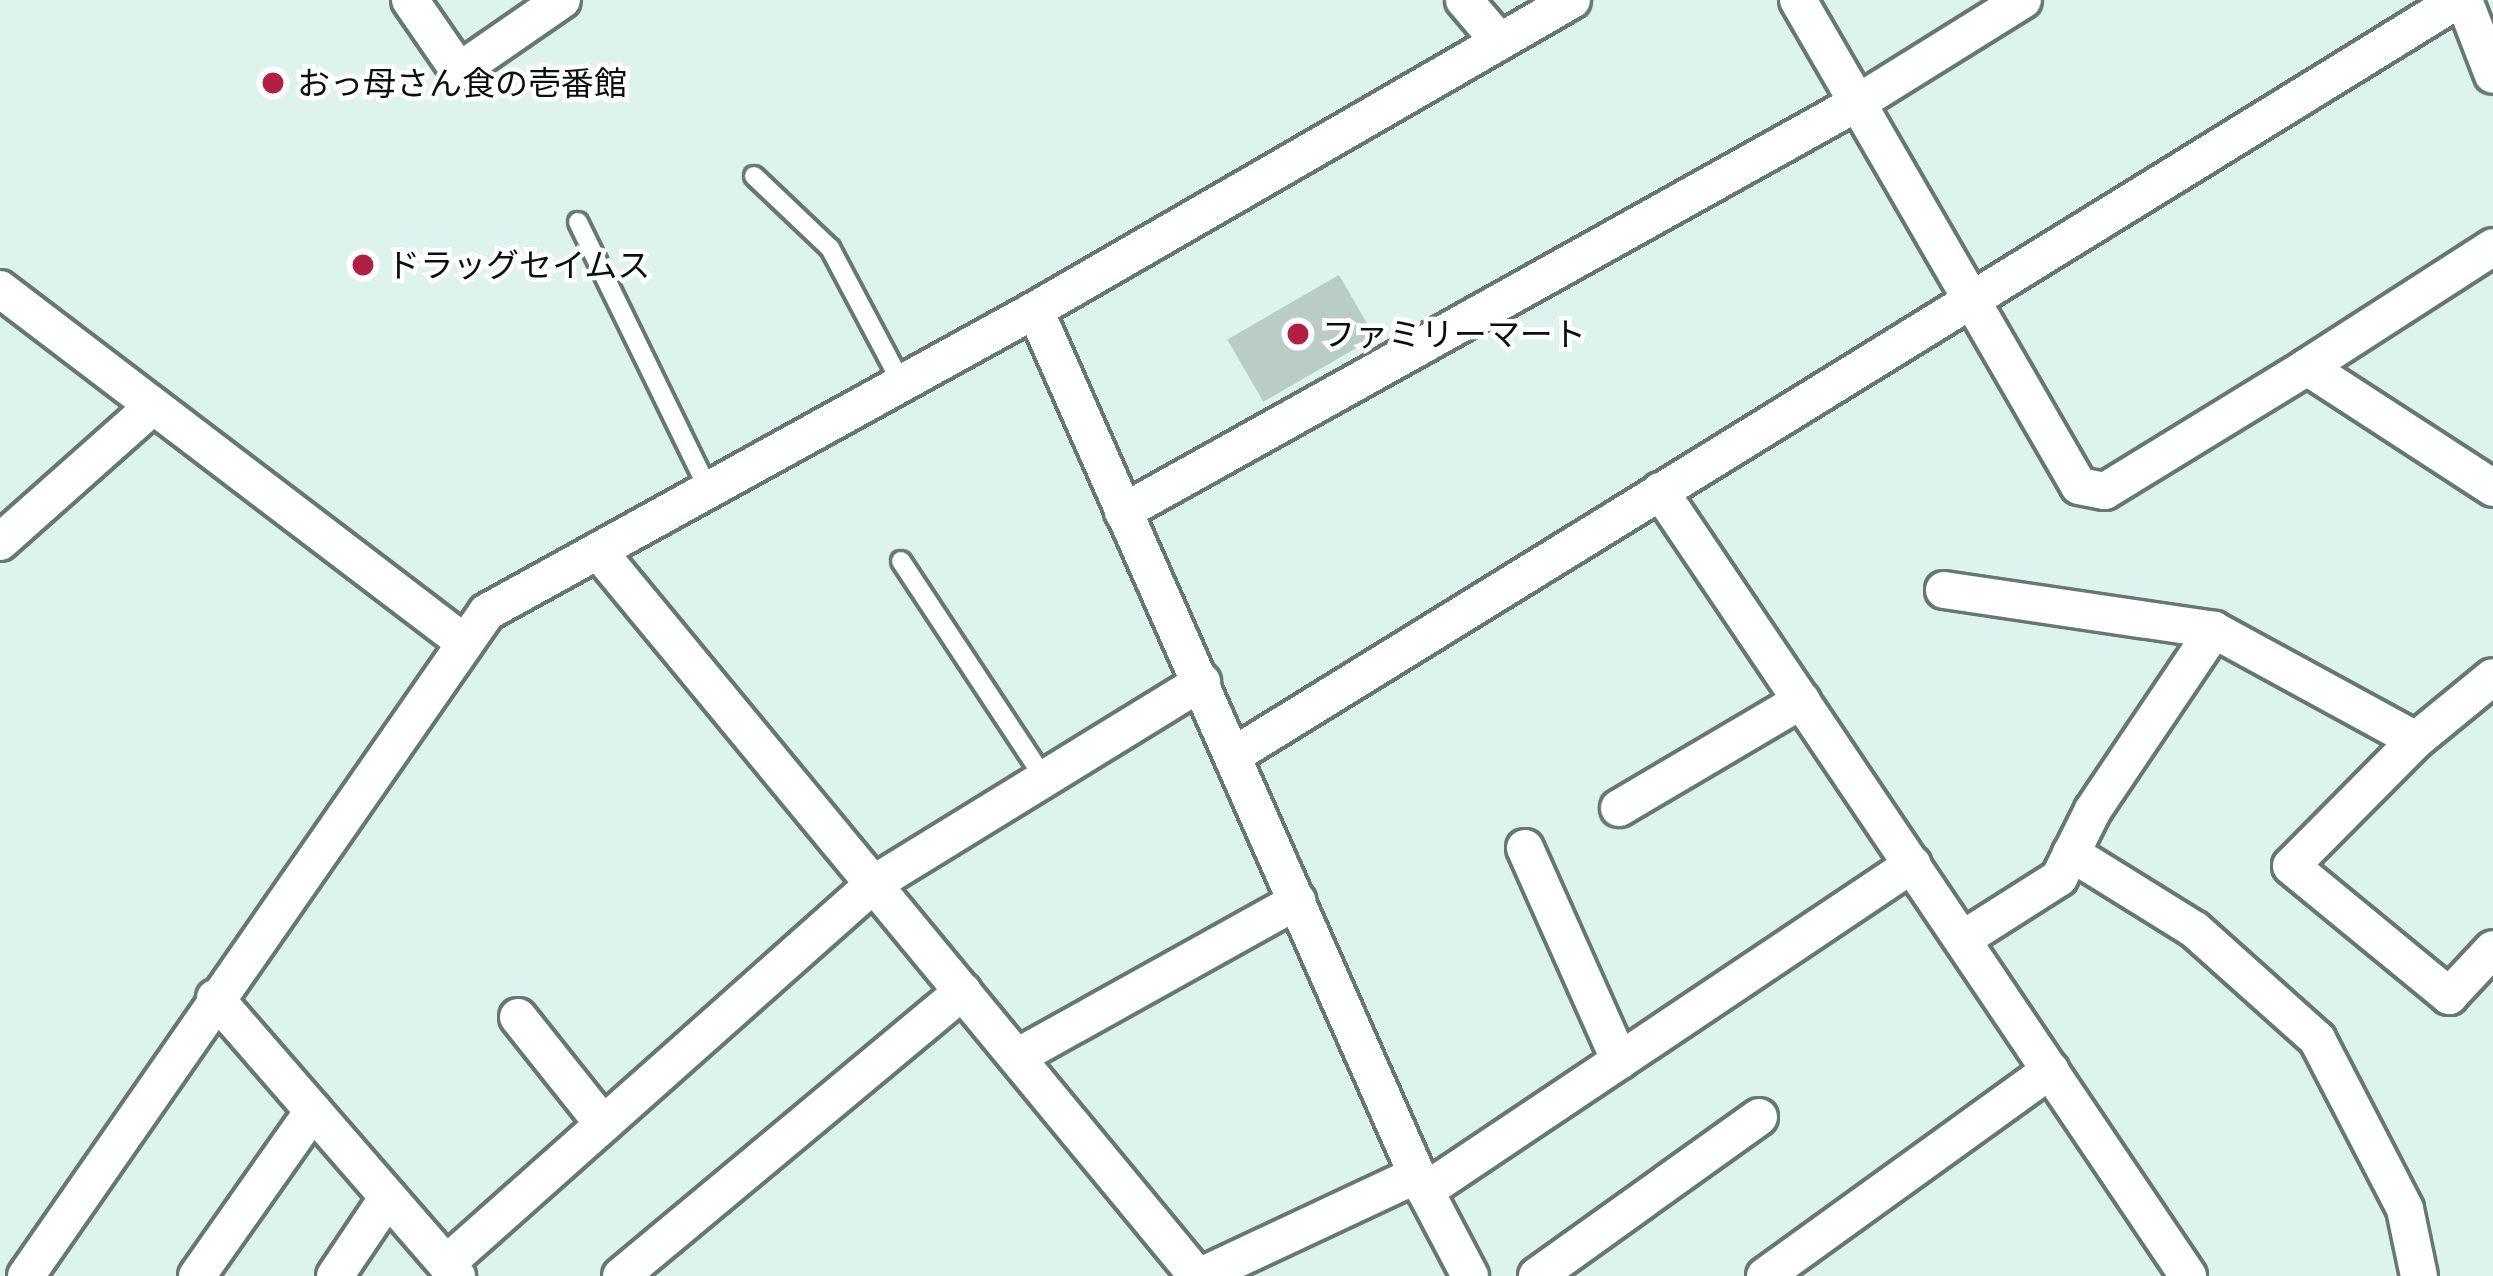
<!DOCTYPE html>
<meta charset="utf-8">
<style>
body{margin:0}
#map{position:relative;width:2493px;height:1276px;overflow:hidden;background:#dff3ee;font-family:Manrope,"Noto Sans JP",sans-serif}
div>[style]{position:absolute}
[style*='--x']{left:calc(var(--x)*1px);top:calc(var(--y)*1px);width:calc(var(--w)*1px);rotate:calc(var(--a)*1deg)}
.building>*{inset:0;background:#b9ccc7;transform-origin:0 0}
.roads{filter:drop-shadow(3px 0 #667873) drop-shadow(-3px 0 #667873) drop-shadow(0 3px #667873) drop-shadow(0 -3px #667873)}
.lane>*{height:18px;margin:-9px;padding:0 9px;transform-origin:9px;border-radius:9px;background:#fff}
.street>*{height:36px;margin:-18px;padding:0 18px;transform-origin:18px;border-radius:18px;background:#fff}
.dots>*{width:33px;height:33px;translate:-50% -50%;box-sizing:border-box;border:6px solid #fff;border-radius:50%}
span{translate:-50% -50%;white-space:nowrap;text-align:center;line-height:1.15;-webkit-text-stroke:9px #fff;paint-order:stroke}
.poi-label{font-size:33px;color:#09100e}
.left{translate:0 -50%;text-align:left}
</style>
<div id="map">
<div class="building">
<div style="left:1339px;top:275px;width:72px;height:129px;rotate:60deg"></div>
</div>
<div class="roads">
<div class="lane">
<div style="--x:754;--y:176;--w:105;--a:43.5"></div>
<div style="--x:830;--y:248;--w:154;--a:62.1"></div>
<div style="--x:578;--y:222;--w:299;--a:64"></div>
<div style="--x:901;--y:561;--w:261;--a:56.6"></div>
</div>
<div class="street">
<div style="--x:410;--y:0;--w:86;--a:55.4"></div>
<div style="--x:459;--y:71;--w:125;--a:-34.6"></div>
<div style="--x:1464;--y:0;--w:54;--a:49.5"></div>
<div style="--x:1798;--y:0;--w:561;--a:59.96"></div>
<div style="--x:2079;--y:486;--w:26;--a:11"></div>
<div style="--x:2105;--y:491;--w:237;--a:-31.5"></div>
<div style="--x:2307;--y:367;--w:222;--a:33"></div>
<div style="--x:2464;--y:0;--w:80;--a:68.9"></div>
<div style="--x:0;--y:289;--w:584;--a:37.28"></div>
<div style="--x:1035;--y:310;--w:946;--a:66.17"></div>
<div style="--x:1417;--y:1175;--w:114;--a:62.3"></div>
<div style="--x:2307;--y:367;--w:221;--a:-32.8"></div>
<div style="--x:1660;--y:491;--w:946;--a:56.07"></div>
<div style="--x:1123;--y:512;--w:842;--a:-29.12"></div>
<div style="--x:1859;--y:102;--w:193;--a:-31.9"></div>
<div style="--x:0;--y:542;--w:205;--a:-41.6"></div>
<div style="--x:599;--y:552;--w:939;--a:50.44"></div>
<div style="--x:1944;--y:590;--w:273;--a:8.4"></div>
<div style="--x:2214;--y:630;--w:230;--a:28.6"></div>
<div style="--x:2416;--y:740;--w:99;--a:-39.3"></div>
<div style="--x:2416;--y:740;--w:177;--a:134.8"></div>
<div style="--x:2291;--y:866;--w:205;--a:39.4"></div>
<div style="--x:2449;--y:996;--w:64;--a:-46.9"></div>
<div style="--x:1234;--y:755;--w:1438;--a:-31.67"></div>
<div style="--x:1619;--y:808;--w:212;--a:-30.5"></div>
<div style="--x:1525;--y:848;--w:233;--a:66"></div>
<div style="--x:2071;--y:853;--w:146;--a:31.8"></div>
<div style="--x:2195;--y:930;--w:164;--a:41.8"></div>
<div style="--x:2317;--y:1039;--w:191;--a:62.6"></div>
<div style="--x:2405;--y:1209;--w:68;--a:78.2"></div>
<div style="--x:1963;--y:939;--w:114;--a:-32.4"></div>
<div style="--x:2059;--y:878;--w:76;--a:-63.4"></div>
<div style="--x:2093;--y:810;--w:217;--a:-56.1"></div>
<div style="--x:215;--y:998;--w:369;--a:49"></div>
<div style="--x:518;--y:1017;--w:137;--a:51.5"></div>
<div style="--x:1017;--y:1057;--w:321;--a:-29.1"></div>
<div style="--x:1425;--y:1191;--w:587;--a:-33.83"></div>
<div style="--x:446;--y:1264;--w:574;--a:-41.61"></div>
<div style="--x:875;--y:883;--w:384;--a:-31.6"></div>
<div style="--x:26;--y:1276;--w:808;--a:-55.23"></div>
<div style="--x:487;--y:612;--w:626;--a:-28.86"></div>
<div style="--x:1035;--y:310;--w:620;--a:-30"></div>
<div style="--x:197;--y:1276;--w:202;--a:-54.9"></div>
<div style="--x:335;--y:1276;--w:95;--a:-56.1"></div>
<div style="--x:621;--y:1276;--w:445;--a:-39.8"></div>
<div style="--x:1201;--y:1276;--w:238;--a:-25.1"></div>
<div style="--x:1537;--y:1276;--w:273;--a:-35.6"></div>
<div style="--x:1765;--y:1276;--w:352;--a:-35.8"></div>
</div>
</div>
<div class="dots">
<div style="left:273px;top:83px;background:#b21f42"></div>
<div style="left:363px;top:265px;background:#b21f42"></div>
<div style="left:1298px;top:334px;background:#b21f42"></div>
</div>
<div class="poi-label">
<span class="left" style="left:297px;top:83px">おっ母さん食の壱番館</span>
<span class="left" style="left:387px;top:265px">ドラッグセイムス</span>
<span class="left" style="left:1322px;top:334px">ファミリーマート</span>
</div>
</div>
